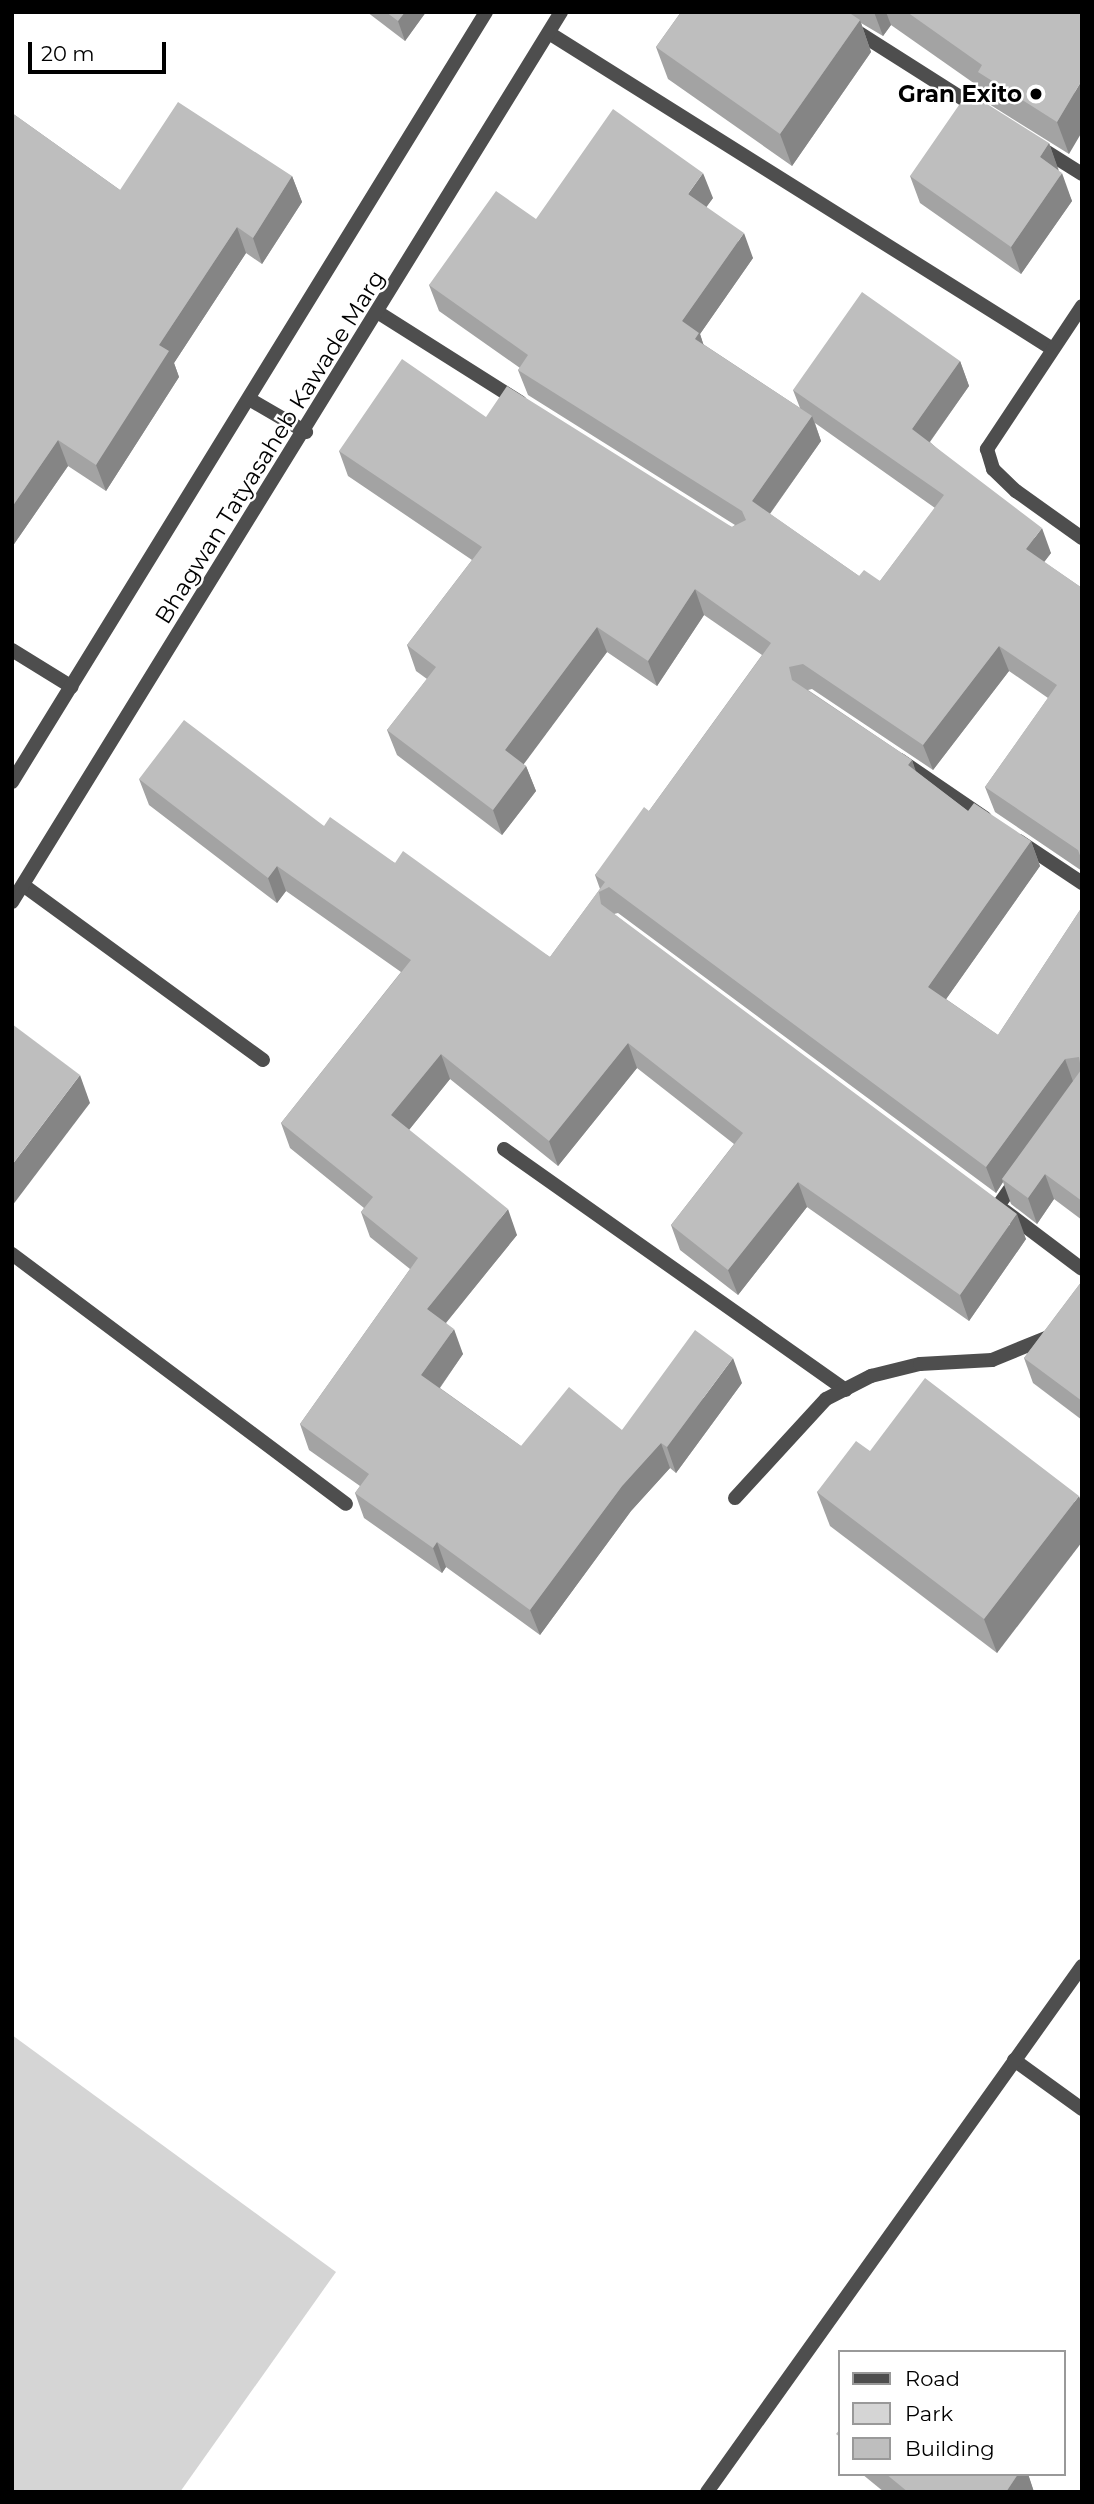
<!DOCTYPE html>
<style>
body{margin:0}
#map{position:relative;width:1094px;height:2504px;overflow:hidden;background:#fff;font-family:Montserrat,sans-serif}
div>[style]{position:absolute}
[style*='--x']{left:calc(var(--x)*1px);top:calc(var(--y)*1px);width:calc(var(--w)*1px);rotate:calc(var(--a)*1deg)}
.green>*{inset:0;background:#d5d5d5}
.service>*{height:14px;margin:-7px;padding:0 7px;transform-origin:7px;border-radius:7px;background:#4e4e4e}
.minor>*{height:14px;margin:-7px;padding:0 7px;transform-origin:7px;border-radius:7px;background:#4e4e4e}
.tertiary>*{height:14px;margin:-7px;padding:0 7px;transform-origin:7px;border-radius:7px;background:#4e4e4e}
.wall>*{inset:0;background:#a3a3a3}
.shaded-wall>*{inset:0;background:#858585}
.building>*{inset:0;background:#bebebe}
.dots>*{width:19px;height:19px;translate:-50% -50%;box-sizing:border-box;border:4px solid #fff;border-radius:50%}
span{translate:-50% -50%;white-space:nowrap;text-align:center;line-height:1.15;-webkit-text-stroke:5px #fff;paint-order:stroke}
.poi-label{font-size:23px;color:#000;font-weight:700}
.right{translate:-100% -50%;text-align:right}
.street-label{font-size:23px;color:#000}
.frame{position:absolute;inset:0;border:14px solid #000;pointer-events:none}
.legend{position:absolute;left:838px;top:2350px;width:228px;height:126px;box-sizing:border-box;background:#fff;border:2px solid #999;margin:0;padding:9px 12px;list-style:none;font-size:21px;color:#000}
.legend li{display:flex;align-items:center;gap:14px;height:35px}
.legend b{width:35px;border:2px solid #999}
.scale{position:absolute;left:28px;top:42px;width:138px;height:32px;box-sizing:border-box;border:4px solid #000;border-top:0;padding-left:9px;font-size:21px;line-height:24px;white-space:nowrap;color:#000;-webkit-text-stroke:5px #fff;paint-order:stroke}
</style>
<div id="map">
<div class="green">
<div style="clip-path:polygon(12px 2035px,336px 2272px,180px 2492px,12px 2492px)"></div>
</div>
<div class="service">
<div style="--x:379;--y:313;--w:167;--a:32.3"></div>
<div style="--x:12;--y:650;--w:70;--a:31.7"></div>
<div style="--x:1014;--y:2060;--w:84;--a:35.8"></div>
<div style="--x:707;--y:2492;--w:646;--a:-54.51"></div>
</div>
<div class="minor">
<div style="--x:826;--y:12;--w:179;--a:32.4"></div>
<div style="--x:549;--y:33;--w:593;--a:32.11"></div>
<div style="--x:1039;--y:147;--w:51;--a:32.1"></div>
<div style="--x:1082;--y:306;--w:172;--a:123.6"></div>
<div style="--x:987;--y:449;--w:21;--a:73"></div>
<div style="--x:993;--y:469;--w:32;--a:44"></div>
<div style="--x:1016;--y:491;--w:81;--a:35.5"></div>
<div style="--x:900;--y:760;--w:103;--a:34.3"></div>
<div style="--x:1019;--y:841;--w:76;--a:33.7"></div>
<div style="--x:23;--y:885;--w:297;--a:36.1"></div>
<div style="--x:504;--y:1149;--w:418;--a:35.2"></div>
<div style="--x:998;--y:1206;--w:33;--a:-55"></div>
<div style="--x:1005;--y:1211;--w:96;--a:37"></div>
<div style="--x:12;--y:1254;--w:417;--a:36.8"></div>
<div style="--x:735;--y:1498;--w:134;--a:-47.4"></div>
<div style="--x:826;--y:1399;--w:51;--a:-27.1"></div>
<div style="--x:871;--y:1376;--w:50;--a:-13.8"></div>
<div style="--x:920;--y:1364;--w:72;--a:-3.2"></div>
<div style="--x:992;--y:1360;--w:61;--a:-22.3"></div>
</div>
<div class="tertiary">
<div style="--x:249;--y:399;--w:66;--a:30.1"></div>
<div style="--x:12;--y:782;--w:904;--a:-58.38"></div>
<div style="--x:12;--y:902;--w:1046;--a:-58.33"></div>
</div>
<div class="wall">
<div style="clip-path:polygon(367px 12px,426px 12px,405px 41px)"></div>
<div style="clip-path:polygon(681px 12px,1082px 12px,1069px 154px,989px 104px,985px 91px,891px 25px,883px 36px,861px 23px,871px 52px,792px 166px,668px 79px,656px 47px)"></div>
<div style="clip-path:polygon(12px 113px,120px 190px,292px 176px,302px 202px,262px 264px,246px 253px,174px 363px,179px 377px,106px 491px,68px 466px,12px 547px)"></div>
<div style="clip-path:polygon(1049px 143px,1058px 170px,1072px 201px,1021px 274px,920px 203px,910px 176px)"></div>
<div style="clip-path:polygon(evenodd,713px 198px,706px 207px,753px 258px,700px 334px,703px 344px,800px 408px,793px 390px,960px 361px,969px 386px,930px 442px,1051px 553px,1044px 562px,1082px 588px,1082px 871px,995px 812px,985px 787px,1048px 698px,1009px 671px,933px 770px,812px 689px,808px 690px,912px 760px,915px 771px,968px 811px,1031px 841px,1040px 866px,946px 999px,998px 1035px,1082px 907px,1082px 1220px,1054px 1199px,1037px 1224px,1011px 1204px,1003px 1182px,996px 1193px,618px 913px,614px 914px,1026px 1239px,969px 1321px,807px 1207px,738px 1295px,680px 1250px,671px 1225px,734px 1144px,637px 1068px,558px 1166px,450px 1079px,409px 1130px,517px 1235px,446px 1323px,463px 1354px,440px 1388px,521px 1446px,622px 1430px,742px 1383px,676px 1473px,670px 1468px,631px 1511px,540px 1635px,446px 1567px,442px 1573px,364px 1518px,355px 1493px,360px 1486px,309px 1450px,300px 1424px,410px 1269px,370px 1237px,361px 1212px,364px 1208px,290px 1148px,281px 1123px,401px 972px,286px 891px,277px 903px,149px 805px,139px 779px,324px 826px,395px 863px,550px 957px,600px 889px,595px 875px,649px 811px,762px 655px,704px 615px,657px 686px,607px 652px,523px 764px,526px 766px,536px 791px,502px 835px,397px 755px,387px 730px,427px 679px,416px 671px,407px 645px,472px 560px,348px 476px,339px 451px,486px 417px,732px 527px,735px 525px,528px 395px,518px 370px,520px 368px,439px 311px,429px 285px,536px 219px,713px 198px,815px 423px,935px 508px,880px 581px,859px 576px,770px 514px,821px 441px,815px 423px)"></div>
<div style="clip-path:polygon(1082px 1281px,1082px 1420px,1033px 1383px,1024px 1358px)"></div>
<div style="clip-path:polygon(870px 1451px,1082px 1504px,997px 1653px,830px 1526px,817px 1492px)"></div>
<div style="clip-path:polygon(862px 2474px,1028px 2474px,1034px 2492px,884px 2492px)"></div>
</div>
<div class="shaded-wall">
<div style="clip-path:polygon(405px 12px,426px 12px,405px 41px,398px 21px)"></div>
<div style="clip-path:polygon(874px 12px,886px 12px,891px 25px,883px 36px)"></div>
<div style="clip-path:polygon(860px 20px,871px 52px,792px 166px,780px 134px)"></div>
<div style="clip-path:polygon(1082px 80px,1082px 132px,1069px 154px,1057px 122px)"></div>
<div style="clip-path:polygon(1049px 143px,1059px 171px,1040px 157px)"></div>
<div style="clip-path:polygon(703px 173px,713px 198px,697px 220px,688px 194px)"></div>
<div style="clip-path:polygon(1062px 173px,1072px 201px,1021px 274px,1011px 247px)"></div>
<div style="clip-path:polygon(292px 176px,302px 202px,262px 264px,253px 238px)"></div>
<div style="clip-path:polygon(237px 227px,246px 253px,174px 363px,179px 377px,106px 491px,96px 465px,159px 345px)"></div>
<div style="clip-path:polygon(744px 233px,753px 258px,700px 334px,708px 358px,682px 321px)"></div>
<div style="clip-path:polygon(960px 361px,969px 386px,921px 454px,912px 429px)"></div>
<div style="clip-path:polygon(812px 416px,821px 441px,761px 526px,752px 501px)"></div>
<div style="clip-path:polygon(58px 440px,68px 466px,12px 547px,12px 507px)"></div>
<div style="clip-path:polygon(1042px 528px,1051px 553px,1035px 574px,1026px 549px)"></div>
<div style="clip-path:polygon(695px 589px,704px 615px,657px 686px,648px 661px)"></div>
<div style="clip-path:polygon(597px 627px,607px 652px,515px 776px,505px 750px)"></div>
<div style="clip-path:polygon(999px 646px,1009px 671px,933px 770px,923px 745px)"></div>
<div style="clip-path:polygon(912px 760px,921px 786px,908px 765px)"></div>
<div style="clip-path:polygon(526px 766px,536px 791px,502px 835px,493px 810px)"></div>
<div style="clip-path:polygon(1031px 841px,1040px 866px,937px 1012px,928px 987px)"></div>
<div style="clip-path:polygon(277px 866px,286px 891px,277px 903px,268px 878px)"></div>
<div style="clip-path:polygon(628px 1043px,637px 1068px,558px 1166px,549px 1141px)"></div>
<div style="clip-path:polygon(441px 1054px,450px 1079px,400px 1141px,391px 1115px)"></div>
<div style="clip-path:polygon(1065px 1059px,1074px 1084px,1002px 1179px,1003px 1182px,996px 1193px,986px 1167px)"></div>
<div style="clip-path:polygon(80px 1075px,90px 1103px,12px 1206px,12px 1165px)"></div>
<div style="clip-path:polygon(1045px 1174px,1054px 1199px,1037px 1224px,1028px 1198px)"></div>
<div style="clip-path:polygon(798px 1182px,807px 1207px,738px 1295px,728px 1270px)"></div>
<div style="clip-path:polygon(508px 1209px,517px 1235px,436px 1335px,427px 1309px)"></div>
<div style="clip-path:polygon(1017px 1214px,1026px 1239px,969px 1321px,960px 1295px)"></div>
<div style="clip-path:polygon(454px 1329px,463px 1354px,431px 1400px,421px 1375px)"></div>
<div style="clip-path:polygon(733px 1358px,742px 1383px,676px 1473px,667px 1447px)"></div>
<div style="clip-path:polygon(661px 1443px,670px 1468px,631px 1511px,540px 1635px,530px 1610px,622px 1486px)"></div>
<div style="clip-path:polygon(1079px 1496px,1082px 1504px,1082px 1542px,997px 1653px,984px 1619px)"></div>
<div style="clip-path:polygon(437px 1542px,446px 1567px,442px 1573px,433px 1548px)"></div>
<div style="clip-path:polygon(1018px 2474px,1028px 2474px,1034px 2492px,1006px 2492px)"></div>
</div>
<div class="building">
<div style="clip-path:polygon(386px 12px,405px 12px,398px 21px)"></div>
<div style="clip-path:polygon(681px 12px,848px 12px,860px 20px,780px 134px,656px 47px)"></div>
<div style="clip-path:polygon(907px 12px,1082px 12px,1082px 80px,1057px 122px,978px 72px,982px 65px)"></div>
<div style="clip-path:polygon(968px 92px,1049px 143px,1040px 157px,1062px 173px,1011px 247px,910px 176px)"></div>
<div style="clip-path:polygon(178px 102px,292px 176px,253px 238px,237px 227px,159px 345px,169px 351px,96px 465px,58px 440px,12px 507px,12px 113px,120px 190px)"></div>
<div style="clip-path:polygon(613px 109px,703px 173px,688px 194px,744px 233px,682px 321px,699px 333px,695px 339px,812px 416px,752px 501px,859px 576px,864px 570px,880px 581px,944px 495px,793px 390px,862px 292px,960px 361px,912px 429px,1042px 528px,1026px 549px,1082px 588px,1082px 861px,1078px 850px,985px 787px,1057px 685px,999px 646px,923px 745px,803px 664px,789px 667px,792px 680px,912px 760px,908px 765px,968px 811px,974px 803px,1031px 841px,928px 987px,998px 1035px,1082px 907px,1082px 1201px,1045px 1174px,1028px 1198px,1002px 1179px,1081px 1070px,1079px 1057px,1065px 1059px,986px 1167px,609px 887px,599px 892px,601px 904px,1017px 1214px,960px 1295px,798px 1182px,728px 1270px,671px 1225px,743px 1133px,628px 1043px,549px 1141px,441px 1054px,391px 1115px,508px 1209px,427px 1309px,454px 1329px,421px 1375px,521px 1446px,569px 1387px,622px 1430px,695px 1330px,733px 1358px,667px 1447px,661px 1443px,622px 1486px,530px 1610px,437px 1542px,433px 1548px,355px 1493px,369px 1474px,300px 1424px,418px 1258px,361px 1212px,373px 1197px,281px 1123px,411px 960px,277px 866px,268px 878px,139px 779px,184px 720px,324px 826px,330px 817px,395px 863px,403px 851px,550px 957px,605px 882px,595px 875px,644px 807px,649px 811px,771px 643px,695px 589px,648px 661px,597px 627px,505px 750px,526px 766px,493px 810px,387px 730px,436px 667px,407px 645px,482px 547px,339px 451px,402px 359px,486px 417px,507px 386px,732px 527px,746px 520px,742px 511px,518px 370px,528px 355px,429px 285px,496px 191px,536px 219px)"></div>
<div style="clip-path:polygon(12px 1024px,80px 1075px,12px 1165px)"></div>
<div style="clip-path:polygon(1082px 1281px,1082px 1401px,1024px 1358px)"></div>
<div style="clip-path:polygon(925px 1378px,1079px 1496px,984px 1619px,817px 1492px,856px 1441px,870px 1451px)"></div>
<div style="clip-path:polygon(840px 2429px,840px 2437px,836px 2434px)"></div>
<div style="clip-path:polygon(886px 2474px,1018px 2474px,1006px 2492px,908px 2492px)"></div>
</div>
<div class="dots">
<div style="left:1036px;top:94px;background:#000"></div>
</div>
<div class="poi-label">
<span class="right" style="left:1022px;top:94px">Gran Exito</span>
</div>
<div class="street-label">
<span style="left:270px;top:447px;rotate:-58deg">Bhagwan Tatyasaheb Kawade Marg</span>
</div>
<div class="frame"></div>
<ul class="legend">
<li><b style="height:9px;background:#4e4e4e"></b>Road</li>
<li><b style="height:19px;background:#d5d5d5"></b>Park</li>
<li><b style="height:19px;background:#bebebe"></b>Building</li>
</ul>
<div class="scale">20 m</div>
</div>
